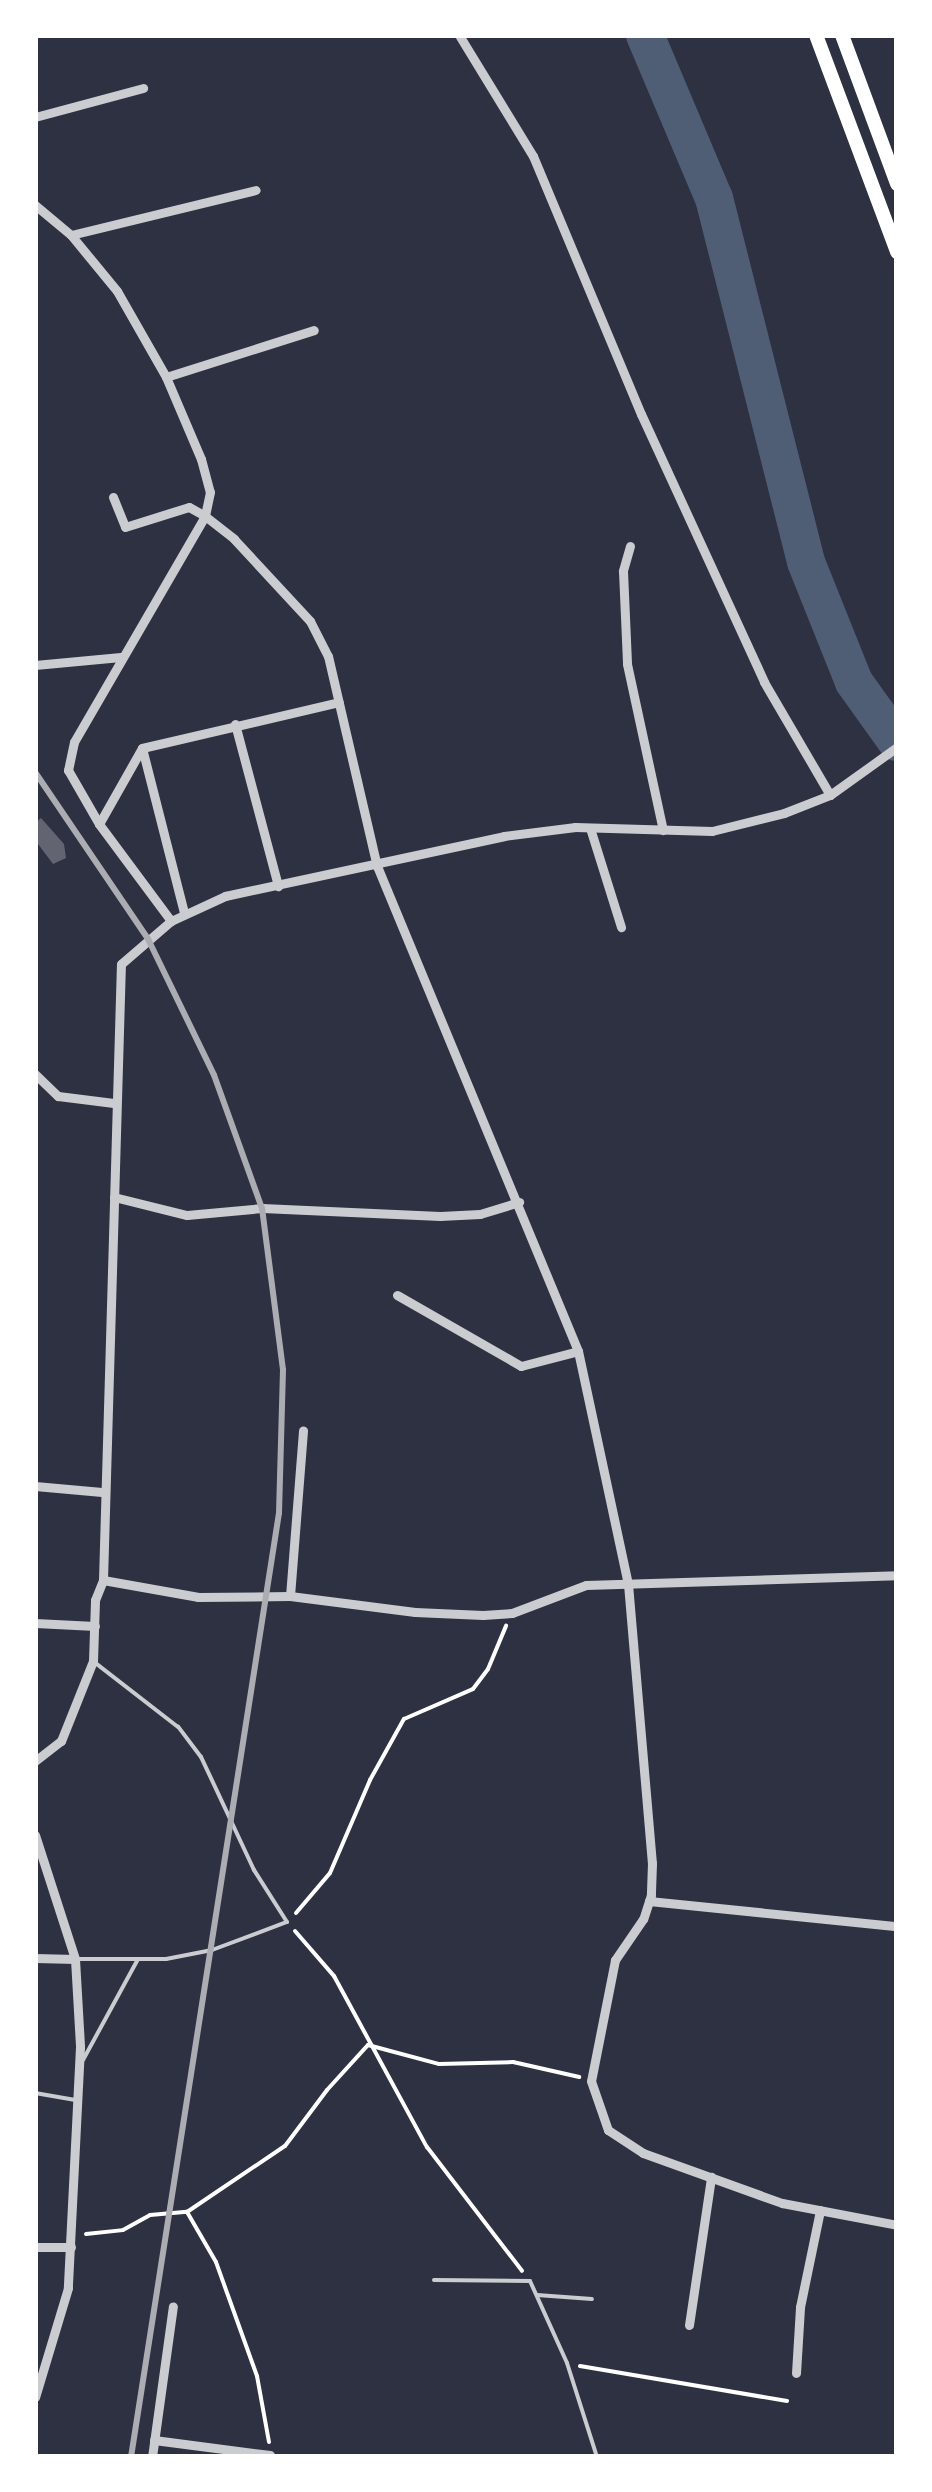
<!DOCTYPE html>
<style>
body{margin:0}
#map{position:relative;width:932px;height:2492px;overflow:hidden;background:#2d3142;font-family:Jost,sans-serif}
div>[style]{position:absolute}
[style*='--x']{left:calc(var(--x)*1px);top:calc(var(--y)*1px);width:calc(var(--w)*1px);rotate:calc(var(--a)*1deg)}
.river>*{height:38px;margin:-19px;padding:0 19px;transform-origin:19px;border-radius:19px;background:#4f5d75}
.building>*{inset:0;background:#626471}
.path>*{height:4px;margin:-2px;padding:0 2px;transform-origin:2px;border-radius:2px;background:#fff}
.service>*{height:4px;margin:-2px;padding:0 2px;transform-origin:2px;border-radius:2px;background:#caccd0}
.minor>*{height:9px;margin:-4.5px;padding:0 4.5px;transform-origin:4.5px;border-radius:4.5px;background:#caccd0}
.trunk>*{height:14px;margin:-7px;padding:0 7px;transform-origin:7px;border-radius:7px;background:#fff}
.rail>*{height:6px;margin:-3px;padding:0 3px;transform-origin:3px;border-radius:3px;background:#abadb3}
span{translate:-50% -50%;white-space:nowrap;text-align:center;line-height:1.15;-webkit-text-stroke:10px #fff;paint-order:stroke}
.frame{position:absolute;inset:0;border:38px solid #fff;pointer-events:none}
</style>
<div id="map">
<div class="river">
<div style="--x:645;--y:35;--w:177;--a:67.1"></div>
<div style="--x:714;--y:198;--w:375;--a:75.8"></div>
<div style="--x:806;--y:562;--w:129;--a:68.2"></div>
<div style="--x:854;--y:682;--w:74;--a:54.4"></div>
</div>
<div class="building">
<div style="clip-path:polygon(41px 818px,64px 844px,66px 858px,53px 864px,35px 840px,35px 823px)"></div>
</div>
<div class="path">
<div style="--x:296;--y:1913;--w:52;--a:-49.6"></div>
<div style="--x:330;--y:1873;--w:101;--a:-66.7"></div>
<div style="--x:370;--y:1780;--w:70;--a:-60.9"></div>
<div style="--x:404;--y:1719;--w:75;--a:-23.5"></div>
<div style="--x:473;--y:1689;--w:25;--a:-53"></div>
<div style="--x:488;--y:1669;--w:47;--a:-67.3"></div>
<div style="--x:295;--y:1931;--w:60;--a:49.1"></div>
<div style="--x:334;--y:1976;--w:195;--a:61.5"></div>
<div style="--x:427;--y:2147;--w:156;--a:52.5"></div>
<div style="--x:368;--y:2045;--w:73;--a:15"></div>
<div style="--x:439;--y:2064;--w:74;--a:-1.5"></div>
<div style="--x:513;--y:2062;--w:68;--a:12.8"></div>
<div style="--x:86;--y:2234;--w:37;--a:-6"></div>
<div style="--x:123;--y:2230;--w:31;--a:-29"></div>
<div style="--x:150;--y:2215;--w:37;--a:-5"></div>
<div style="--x:580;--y:2366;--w:210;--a:9.6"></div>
<div style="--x:269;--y:2442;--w:67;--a:-100.3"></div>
<div style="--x:257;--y:2376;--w:121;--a:-109.8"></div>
<div style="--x:216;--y:2262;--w:58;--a:-120.1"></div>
<div style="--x:187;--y:2212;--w:118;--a:-34"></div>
<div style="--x:285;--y:2146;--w:70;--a:-53.1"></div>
<div style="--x:327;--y:2090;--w:61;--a:-47.7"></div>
</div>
<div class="service">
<div style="--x:75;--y:1959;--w:91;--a:0"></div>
<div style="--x:166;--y:1959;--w:47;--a:-11.1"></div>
<div style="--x:212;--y:1950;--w:80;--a:-20.5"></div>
<div style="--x:287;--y:1922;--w:62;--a:-122.4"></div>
<div style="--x:254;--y:1870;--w:125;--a:-115.1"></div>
<div style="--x:201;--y:1757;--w:38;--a:-127"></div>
<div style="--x:178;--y:1727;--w:108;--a:-142.2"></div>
<div style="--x:83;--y:2060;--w:115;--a:-61.4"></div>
<div style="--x:35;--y:2093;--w:41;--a:9.9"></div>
<div style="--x:434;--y:2280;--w:96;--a:0.6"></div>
<div style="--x:530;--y:2281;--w:90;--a:65.7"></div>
<div style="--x:567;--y:2363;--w:99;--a:72.3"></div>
<div style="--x:537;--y:2295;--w:55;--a:4.2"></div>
</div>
<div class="minor">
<div style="--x:459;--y:35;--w:142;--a:58.6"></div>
<div style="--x:533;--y:156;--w:280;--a:67.3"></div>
<div style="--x:641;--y:414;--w:295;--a:65.3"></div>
<div style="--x:764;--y:682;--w:131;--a:59.7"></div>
<div style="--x:35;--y:117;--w:112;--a:-15"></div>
<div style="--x:35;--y:205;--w:47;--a:39.8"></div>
<div style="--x:71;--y:235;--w:72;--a:50.6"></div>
<div style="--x:117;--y:291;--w:99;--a:60.3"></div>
<div style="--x:166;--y:377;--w:89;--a:66.9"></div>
<div style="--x:201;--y:459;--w:34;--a:75"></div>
<div style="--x:210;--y:492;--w:25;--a:102"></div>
<div style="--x:205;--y:516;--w:261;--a:120.1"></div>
<div style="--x:74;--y:742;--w:29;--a:102"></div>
<div style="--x:68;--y:770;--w:62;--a:60.1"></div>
<div style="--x:99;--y:824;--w:121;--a:53.4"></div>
<div style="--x:171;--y:921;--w:60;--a:-24.8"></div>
<div style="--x:225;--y:896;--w:285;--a:-12.1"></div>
<div style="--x:504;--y:836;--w:72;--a:-7.2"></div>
<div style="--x:575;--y:827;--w:137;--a:1.7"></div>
<div style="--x:712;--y:831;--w:74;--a:-14"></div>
<div style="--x:784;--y:813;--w:49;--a:-21.4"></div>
<div style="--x:830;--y:795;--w:82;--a:-35.6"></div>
<div style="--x:71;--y:235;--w:190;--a:-13.7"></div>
<div style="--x:166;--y:377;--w:155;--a:-17.6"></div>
<div style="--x:113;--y:497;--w:32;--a:68"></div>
<div style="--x:125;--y:527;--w:67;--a:-17.4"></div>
<div style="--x:189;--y:507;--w:18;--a:29"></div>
<div style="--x:205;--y:516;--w:37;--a:38"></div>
<div style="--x:234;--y:539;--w:112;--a:47.2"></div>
<div style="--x:310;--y:621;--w:39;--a:63"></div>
<div style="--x:328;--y:656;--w:216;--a:76.9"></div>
<div style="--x:377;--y:866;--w:525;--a:67.49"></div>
<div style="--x:578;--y:1351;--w:238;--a:77.9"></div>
<div style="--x:628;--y:1584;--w:280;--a:85.1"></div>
<div style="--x:652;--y:1863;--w:32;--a:92"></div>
<div style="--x:651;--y:1895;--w:25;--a:108"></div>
<div style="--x:643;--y:1919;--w:50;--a:124.3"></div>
<div style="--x:615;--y:1960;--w:123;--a:101.2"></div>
<div style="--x:591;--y:2081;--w:52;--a:70.9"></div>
<div style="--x:608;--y:2130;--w:42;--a:33.3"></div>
<div style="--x:643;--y:2153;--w:148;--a:19.8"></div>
<div style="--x:782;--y:2203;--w:117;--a:10.8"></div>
<div style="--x:630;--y:546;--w:26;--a:106"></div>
<div style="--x:623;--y:571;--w:93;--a:87.5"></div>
<div style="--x:627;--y:664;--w:170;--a:77.8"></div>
<div style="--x:35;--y:665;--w:86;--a:-5.3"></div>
<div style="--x:235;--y:724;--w:168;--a:75.1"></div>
<div style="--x:142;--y:748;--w:170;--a:75.7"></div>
<div style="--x:99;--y:824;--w:87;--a:-60.5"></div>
<div style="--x:142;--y:748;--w:202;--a:-13.1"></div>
<div style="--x:590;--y:828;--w:104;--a:72.6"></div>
<div style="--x:35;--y:1074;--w:32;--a:44"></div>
<div style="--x:58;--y:1096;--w:56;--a:7.1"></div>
<div style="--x:114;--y:1197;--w:75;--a:13.9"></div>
<div style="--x:187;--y:1215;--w:75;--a:-5.3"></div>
<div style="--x:262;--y:1208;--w:178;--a:2.6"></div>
<div style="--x:440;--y:1216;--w:40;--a:-2.9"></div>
<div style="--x:480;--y:1214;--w:41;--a:-17.1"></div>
<div style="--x:397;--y:1295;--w:143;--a:29.8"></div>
<div style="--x:521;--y:1366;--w:59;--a:-14.7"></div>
<div style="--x:35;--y:1486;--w:67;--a:5.1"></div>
<div style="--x:103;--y:1580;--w:97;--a:10.1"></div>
<div style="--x:198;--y:1597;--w:92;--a:-0.6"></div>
<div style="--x:290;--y:1596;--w:126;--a:7.3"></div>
<div style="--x:415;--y:1612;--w:68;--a:2.5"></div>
<div style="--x:483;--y:1615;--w:29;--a:-4"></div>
<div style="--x:512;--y:1613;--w:79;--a:-20.7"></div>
<div style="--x:586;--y:1585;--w:311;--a:-1.8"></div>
<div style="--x:290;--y:1596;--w:166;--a:-85.5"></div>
<div style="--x:35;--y:1623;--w:60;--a:2.9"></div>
<div style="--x:35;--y:1761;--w:33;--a:-38"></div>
<div style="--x:61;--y:1741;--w:86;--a:-68.2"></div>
<div style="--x:93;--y:1661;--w:61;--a:-88.1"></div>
<div style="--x:95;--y:1600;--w:22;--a:-68"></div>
<div style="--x:103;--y:1580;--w:616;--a:-88.33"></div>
<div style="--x:121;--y:964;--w:66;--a:-40.7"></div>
<div style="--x:35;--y:1835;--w:130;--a:72.1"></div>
<div style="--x:75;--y:1959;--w:88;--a:86.7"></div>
<div style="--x:80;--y:2047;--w:241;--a:92.9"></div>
<div style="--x:68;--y:2288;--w:114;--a:106.8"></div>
<div style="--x:649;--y:1901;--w:249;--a:5.8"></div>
<div style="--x:35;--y:1958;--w:40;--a:1.4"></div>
<div style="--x:35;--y:2247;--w:36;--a:0"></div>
<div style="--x:689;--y:2325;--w:150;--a:-81.5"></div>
<div style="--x:796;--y:2373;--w:66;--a:-86.5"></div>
<div style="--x:800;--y:2307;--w:99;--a:-78.3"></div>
<div style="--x:154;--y:2440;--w:117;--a:7.4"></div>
<div style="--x:152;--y:2457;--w:152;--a:-82.1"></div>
</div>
<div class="trunk">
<div style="--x:816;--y:35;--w:232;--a:69.5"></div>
<div style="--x:842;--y:35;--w:159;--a:69.7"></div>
</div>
<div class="rail">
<div style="--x:35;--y:772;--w:202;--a:55.9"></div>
<div style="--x:148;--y:939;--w:151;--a:64.1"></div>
<div style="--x:214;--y:1075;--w:141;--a:70.2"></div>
<div style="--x:262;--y:1208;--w:163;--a:82.6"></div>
<div style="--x:283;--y:1370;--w:143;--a:91.6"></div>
<div style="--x:279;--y:1513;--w:956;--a:98.91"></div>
</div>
<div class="frame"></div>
</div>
